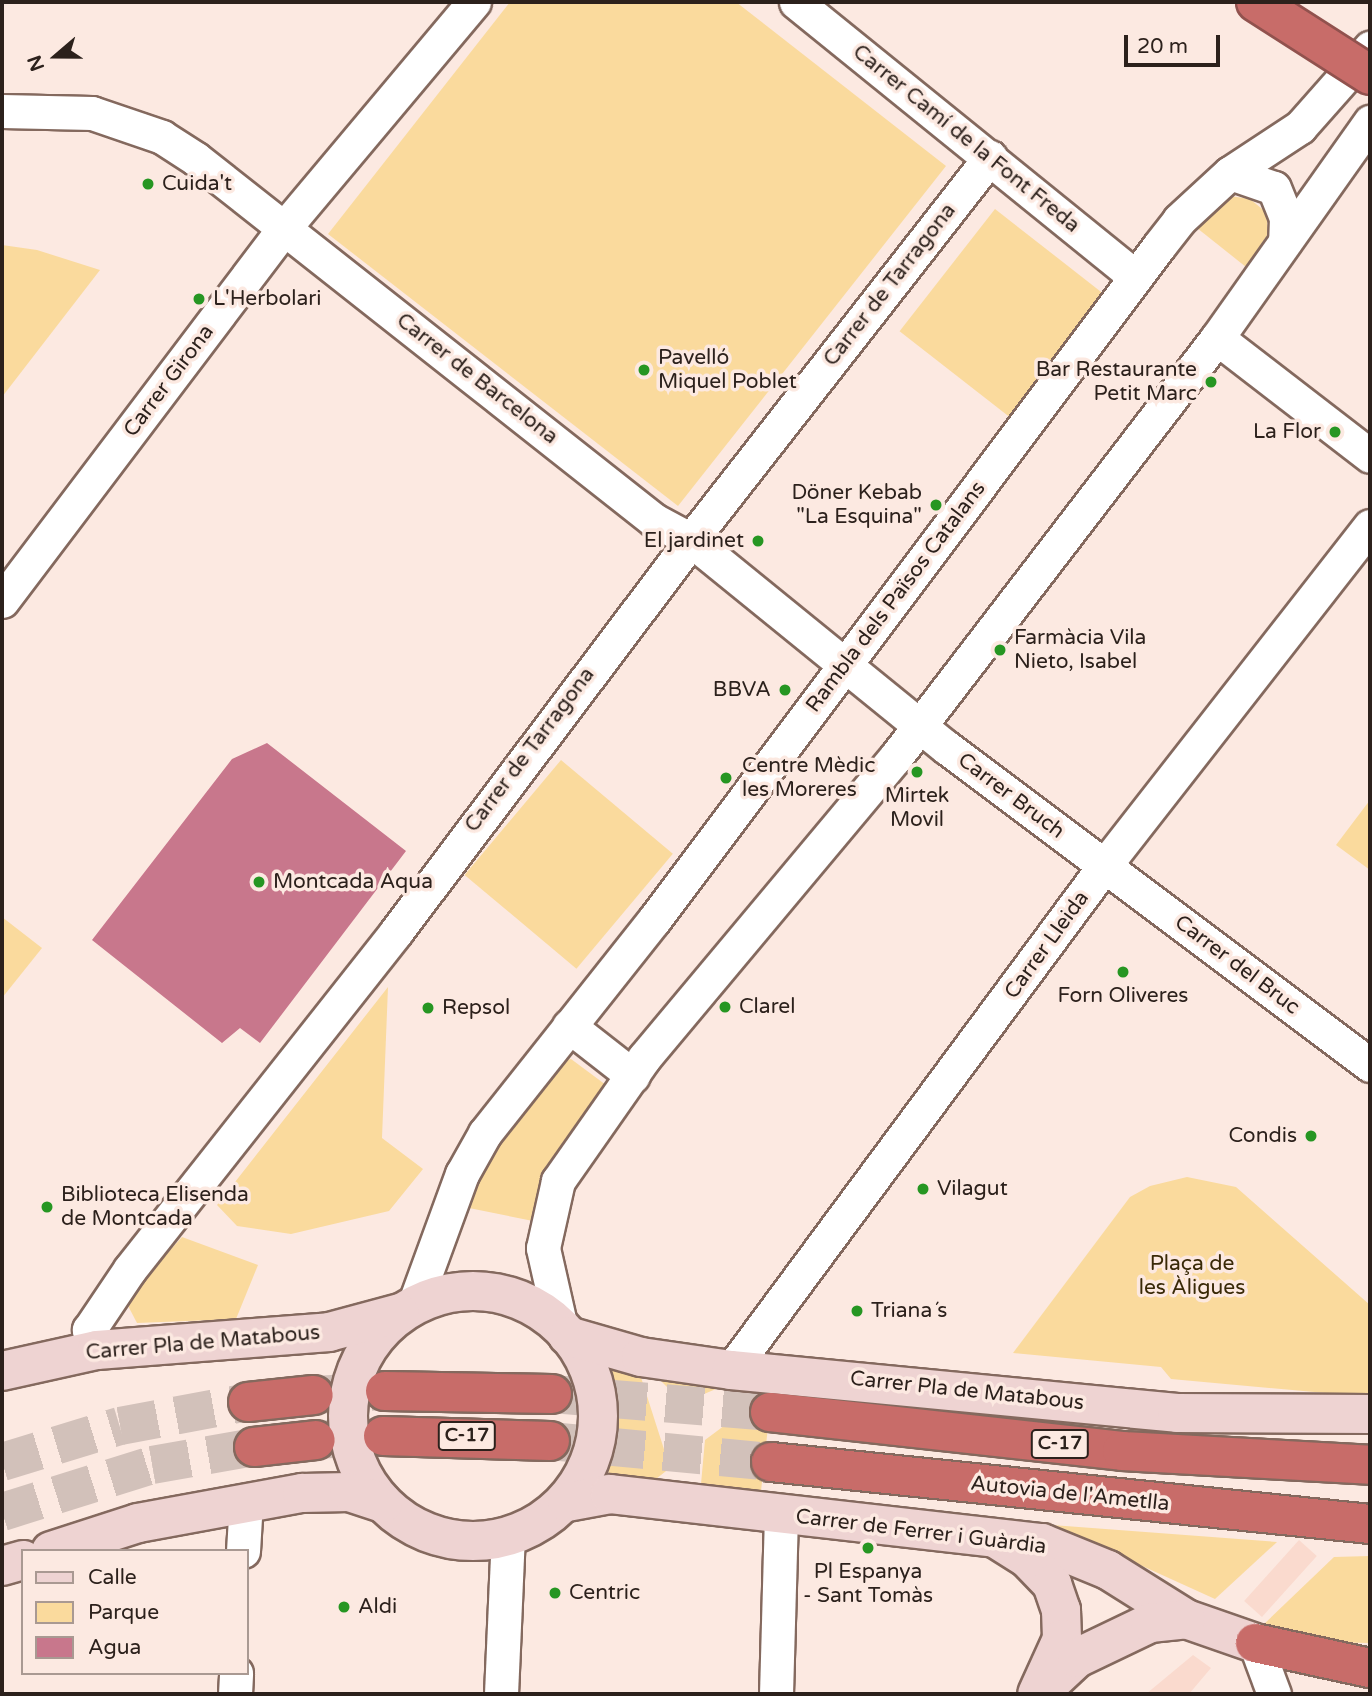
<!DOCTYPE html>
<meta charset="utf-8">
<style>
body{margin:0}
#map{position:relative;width:1372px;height:1696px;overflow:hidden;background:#fce9e1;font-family:"Varela Round",sans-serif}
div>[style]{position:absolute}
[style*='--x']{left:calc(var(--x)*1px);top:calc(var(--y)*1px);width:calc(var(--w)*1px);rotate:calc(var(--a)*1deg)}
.built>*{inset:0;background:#fadace;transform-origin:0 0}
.green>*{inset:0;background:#fada9d;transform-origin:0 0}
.water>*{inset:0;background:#c8778c}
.highway-tunnel>*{height:38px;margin-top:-19px;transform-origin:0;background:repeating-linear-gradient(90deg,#d2c1ba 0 38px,transparent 0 57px)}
.roads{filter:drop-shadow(2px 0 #84695e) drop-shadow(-2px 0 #84695e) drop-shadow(0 2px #84695e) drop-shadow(0 -2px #84695e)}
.street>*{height:33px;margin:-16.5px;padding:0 16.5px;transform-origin:16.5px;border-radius:16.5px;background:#fff}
.secondary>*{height:38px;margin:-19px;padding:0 19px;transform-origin:19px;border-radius:19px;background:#eed3d2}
.secondary>.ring{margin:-19px;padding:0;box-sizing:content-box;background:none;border:38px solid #eed3d2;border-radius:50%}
.highway>*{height:38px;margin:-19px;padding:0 19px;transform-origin:19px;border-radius:19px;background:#c86c69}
.bridges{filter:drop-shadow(2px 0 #91524e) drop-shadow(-2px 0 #91524e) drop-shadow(0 2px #91524e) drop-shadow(0 -2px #91524e)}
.highway-bridge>*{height:38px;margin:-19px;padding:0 19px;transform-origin:19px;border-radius:19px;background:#c86c69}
.dots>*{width:19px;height:19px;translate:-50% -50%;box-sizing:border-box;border:4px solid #fce9e1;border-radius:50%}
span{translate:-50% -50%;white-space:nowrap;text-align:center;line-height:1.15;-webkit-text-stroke:7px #fce9e1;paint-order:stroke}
.shield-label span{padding:2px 5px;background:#fce9e1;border:2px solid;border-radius:5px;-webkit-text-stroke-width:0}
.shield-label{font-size:19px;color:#2c211c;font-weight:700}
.street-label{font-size:21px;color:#2c211c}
.poi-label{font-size:21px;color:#2c211c}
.left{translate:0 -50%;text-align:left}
.right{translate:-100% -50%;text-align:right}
.park-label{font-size:21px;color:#392907}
.frame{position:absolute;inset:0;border:4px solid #2c211c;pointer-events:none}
.legend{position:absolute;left:21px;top:1549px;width:228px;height:126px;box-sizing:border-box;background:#fce9e1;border:2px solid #a99992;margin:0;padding:9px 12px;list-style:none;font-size:21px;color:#2c211c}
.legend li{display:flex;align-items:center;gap:14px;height:35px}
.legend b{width:35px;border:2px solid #a99992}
.north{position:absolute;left:21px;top:21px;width:70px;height:70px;-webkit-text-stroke:5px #fce9e1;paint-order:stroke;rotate:250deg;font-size:19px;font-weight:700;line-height:28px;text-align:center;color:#2c211c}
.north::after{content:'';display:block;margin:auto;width:24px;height:32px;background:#2c211c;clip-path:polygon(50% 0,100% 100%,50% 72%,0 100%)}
.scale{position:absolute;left:1124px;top:35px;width:96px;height:32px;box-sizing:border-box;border:4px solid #2c211c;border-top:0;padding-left:9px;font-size:21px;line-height:24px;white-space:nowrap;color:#2c211c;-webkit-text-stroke:5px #fce9e1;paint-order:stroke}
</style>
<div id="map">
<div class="built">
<div style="left:1299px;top:1540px;width:24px;height:82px;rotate:42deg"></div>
<div style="clip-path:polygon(1193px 1655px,1211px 1668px,1189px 1694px,1146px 1694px)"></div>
</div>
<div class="green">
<div style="clip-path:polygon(510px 2px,736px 2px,946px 166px,678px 506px,328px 234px)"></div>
<div style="clip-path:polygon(1223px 195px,1250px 199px,1267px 213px,1268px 234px,1246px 267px,1197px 228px)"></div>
<div style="left:995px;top:209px;width:140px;height:155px;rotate:38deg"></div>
<div style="clip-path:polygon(2px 245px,37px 250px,100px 270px,2px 397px)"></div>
<div style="left:561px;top:760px;width:146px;height:150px;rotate:40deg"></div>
<div style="clip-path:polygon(1370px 800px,1370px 870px,1336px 845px)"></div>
<div style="clip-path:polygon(2px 917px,42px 948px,2px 998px)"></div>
<div style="clip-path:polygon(388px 987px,382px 1138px,423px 1169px,389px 1211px,291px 1234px,237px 1226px,217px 1205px)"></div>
<div style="clip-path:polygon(571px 1059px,606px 1085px,533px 1221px,464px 1207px,496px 1141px,560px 1062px)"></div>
<div style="clip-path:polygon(1187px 1177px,1236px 1187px,1370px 1305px,1370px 1397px,1171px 1379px,1161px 1367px,1013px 1353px,1130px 1197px,1150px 1186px)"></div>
<div style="clip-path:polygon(182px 1237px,258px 1265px,236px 1319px,137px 1323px,125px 1300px)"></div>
<div style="clip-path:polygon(608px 1365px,638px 1368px,670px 1468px,652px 1482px,608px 1475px,615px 1436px)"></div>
<div style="clip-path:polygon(654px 1374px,737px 1380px,683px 1403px)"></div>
<div style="clip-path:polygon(772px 1390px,761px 1491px,701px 1484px,705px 1440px)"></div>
<div style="clip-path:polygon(1052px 1525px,1277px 1542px,1215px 1599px)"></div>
<div style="clip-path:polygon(1370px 1556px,1370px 1643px,1323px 1642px,1262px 1626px,1334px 1557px)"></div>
</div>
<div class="water">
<div style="clip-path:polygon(267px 743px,406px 851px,260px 1043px,240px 1028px,222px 1043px,92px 940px,232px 759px)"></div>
</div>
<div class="highway-tunnel">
<div style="--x:552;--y:1394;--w:219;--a:4.7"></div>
<div style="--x:314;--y:1395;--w:71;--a:-3.2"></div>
<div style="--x:316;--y:1440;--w:67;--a:-3.4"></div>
<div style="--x:550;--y:1441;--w:222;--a:5.4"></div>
<div style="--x:2;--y:1462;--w:123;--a:-17"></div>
<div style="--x:120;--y:1426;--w:130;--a:-10.6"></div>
<div style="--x:2;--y:1512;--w:157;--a:-17.4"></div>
<div style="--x:152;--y:1465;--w:104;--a:-10"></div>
</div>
<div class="roads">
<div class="street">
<div style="--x:796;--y:2;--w:437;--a:39"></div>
<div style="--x:2;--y:111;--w:90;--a:1.3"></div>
<div style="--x:92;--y:113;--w:74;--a:18.9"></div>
<div style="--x:162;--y:137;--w:40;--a:32.9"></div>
<div style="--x:196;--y:159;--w:583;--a:38.25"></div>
<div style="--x:654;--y:520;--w:42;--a:28.4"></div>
<div style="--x:691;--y:540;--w:328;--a:39.1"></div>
<div style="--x:946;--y:747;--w:530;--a:36.87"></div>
<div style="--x:1230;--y:173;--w:46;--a:18.8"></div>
<div style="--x:1274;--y:188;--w:31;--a:68"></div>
<div style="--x:1286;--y:217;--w:24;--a:92"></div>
<div style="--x:1217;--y:338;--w:193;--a:37.6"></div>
<div style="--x:2;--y:601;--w:469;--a:-52.9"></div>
<div style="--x:285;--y:227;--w:294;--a:-50"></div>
<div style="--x:569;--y:1026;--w:81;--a:38"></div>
<div style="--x:414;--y:1305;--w:140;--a:-69.9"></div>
<div style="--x:462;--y:1174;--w:47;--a:-60.7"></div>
<div style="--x:485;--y:1133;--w:272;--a:-51.6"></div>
<div style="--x:654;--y:920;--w:842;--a:-53.16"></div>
<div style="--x:1159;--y:246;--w:33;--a:-52"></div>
<div style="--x:1179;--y:220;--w:69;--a:-42.7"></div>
<div style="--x:1230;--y:173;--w:84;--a:-33.3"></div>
<div style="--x:1300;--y:127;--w:106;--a:-48.5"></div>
<div style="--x:561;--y:1328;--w:82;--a:-102.7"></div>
<div style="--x:543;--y:1248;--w:69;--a:-77.4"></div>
<div style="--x:558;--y:1181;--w:150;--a:-55"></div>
<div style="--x:644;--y:1058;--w:391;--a:-50.1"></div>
<div style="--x:895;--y:758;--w:529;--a:-52.52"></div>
<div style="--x:1217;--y:338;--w:265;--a:-54.7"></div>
<div style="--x:97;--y:1350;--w:22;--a:-112"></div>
<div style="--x:89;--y:1330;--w:73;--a:-56.1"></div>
<div style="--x:130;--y:1269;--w:429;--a:-51.7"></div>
<div style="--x:396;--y:932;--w:491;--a:-53"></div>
<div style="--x:691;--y:540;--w:486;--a:-52"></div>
<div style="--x:731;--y:1370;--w:628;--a:-53.48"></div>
<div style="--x:1105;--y:865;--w:430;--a:-52"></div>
<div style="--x:243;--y:1551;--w:50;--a:-86.6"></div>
<div style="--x:1255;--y:1643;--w:54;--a:69.6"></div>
<div style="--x:235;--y:1694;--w:21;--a:-87"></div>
<div style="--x:501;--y:1694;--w:158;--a:-87.5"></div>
<div style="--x:776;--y:1694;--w:180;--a:-88.4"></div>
</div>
<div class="secondary">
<div class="ring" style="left:348px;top:1291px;width:212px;height:212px"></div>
<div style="--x:568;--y:1336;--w:76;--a:16"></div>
<div style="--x:641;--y:1357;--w:91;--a:8.2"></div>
<div style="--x:731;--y:1370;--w:448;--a:5.5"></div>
<div style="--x:1177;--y:1413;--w:193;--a:0.3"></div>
<div style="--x:2;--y:1371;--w:97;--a:-12.5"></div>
<div style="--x:97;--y:1350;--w:233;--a:-4.4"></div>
<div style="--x:329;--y:1332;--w:73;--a:-15"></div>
<div style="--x:567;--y:1502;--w:44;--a:-10.5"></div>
<div style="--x:610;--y:1494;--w:435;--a:6.5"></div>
<div style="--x:1042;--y:1543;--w:71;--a:22.2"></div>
<div style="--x:1108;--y:1570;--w:92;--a:32.1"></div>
<div style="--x:1186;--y:1619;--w:73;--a:19.2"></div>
<div style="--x:998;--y:1540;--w:36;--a:32"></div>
<div style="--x:1028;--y:1559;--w:35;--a:46"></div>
<div style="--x:1052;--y:1584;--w:28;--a:71"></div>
<div style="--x:1061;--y:1610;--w:29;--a:88"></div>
<div style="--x:1062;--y:1639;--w:60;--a:114.4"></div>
<div style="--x:51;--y:1551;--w:91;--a:-17.8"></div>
<div style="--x:138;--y:1523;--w:167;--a:-10.4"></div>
<div style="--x:302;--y:1493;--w:47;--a:-1.2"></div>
<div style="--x:349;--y:1492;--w:36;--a:18"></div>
<div style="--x:2;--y:1566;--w:22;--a:-16"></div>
<div style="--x:1045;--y:1688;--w:44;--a:-43.2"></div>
<div style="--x:1077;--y:1658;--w:81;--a:-25.6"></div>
<div style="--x:1150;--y:1623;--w:36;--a:-6"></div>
</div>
<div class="highway">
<div style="--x:385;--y:1391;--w:167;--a:1"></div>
<div style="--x:248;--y:1402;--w:66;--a:-6.1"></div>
<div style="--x:770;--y:1412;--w:354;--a:6.3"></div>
<div style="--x:1122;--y:1451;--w:248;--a:3.2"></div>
<div style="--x:383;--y:1436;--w:167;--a:1.7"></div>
<div style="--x:254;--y:1447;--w:62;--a:-6.4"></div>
<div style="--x:771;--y:1462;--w:602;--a:5.91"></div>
<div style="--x:1255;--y:1643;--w:118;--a:12.3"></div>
</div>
</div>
<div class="bridges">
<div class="highway-bridge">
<div style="--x:1256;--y:2;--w:135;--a:32.6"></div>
</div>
</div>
<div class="dots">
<div style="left:148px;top:184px;background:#269622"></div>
<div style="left:199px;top:299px;background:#269622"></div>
<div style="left:644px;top:370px;background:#269622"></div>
<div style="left:1211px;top:382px;background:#269622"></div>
<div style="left:1335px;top:432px;background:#269622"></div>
<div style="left:936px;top:505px;background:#269622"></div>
<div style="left:758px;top:541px;background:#269622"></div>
<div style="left:1000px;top:650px;background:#269622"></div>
<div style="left:785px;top:690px;background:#269622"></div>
<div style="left:917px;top:772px;background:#269622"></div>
<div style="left:726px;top:778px;background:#269622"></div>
<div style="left:259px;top:882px;background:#269622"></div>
<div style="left:1123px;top:972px;background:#269622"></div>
<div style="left:725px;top:1007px;background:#269622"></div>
<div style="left:428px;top:1008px;background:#269622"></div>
<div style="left:1311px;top:1136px;background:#269622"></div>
<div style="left:923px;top:1189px;background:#269622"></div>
<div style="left:47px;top:1207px;background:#269622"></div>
<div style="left:857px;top:1311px;background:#269622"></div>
<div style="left:868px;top:1548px;background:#269622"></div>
<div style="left:555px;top:1593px;background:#269622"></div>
<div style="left:344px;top:1607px;background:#269622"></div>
</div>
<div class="shield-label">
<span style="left:467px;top:1436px">C-17</span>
<span style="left:1060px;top:1444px">C-17</span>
</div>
<div class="street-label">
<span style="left:966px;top:139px;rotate:39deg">Carrer Camí de la Font Freda</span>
<span style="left:890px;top:285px;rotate:-52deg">Carrer de Tarragona</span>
<span style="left:477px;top:379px;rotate:38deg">Carrer de Barcelona</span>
<span style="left:169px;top:381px;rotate:-53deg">Carrer Girona</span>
<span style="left:896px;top:597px;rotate:-53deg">Rambla dels Països Catalans</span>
<span style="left:530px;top:750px;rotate:-53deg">Carrer de Tarragona</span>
<span style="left:1011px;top:796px;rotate:37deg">Carrer Bruch</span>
<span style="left:1047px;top:945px;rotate:-54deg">Carrer Lleida</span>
<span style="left:1237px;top:965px;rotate:37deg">Carrer del Bruc</span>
<span style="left:203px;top:1343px;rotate:-5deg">Carrer Pla de Matabous</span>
<span style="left:967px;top:1391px;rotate:6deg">Carrer Pla de Matabous</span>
<span style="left:1070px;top:1494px;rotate:6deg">Autovia de l'Ametlla</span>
<span style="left:921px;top:1532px;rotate:7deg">Carrer de Ferrer i Guàrdia</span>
</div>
<div class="poi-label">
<span class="left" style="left:162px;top:184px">Cuida't</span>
<span class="left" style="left:213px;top:299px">L'Herbolari</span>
<span class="left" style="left:658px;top:370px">Pavelló<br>Miquel Poblet</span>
<span class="right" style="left:1197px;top:382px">Bar Restaurante<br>Petit Marc</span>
<span class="right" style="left:1321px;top:432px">La Flor</span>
<span class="right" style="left:922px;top:505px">Döner Kebab<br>"La Esquina"</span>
<span class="right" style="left:744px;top:541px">El jardinet</span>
<span class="left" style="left:1014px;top:650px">Farmàcia Vila<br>Nieto, Isabel</span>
<span class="right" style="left:771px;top:690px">BBVA</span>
<span class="left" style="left:742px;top:778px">Centre Mèdic<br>les Moreres</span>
<span style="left:917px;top:808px">Mirtek<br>Movil</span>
<span class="left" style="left:273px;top:882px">Montcada Aqua</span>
<span style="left:1123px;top:996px">Forn Oliveres</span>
<span class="left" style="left:739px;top:1007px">Clarel</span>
<span class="left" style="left:442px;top:1008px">Repsol</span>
<span class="right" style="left:1297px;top:1136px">Condis</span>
<span class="left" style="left:937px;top:1189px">Vilagut</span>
<span class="left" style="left:61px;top:1207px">Biblioteca Elisenda<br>de Montcada</span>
<span class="left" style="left:871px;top:1311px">Triana´s</span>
<span style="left:868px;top:1584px">Pl Espanya<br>- Sant Tomàs</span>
<span class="left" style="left:569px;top:1593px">Centric</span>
<span class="left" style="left:358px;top:1607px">Aldi</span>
</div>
<div class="park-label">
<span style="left:1192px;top:1276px">Plaça de<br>les Àligues</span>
</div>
<div class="frame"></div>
<ul class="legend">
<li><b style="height:9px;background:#eed3d2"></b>Calle</li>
<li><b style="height:19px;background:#fada9d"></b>Parque</li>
<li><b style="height:19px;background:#c8778c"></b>Agua</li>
</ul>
<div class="north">N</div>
<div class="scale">20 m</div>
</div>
